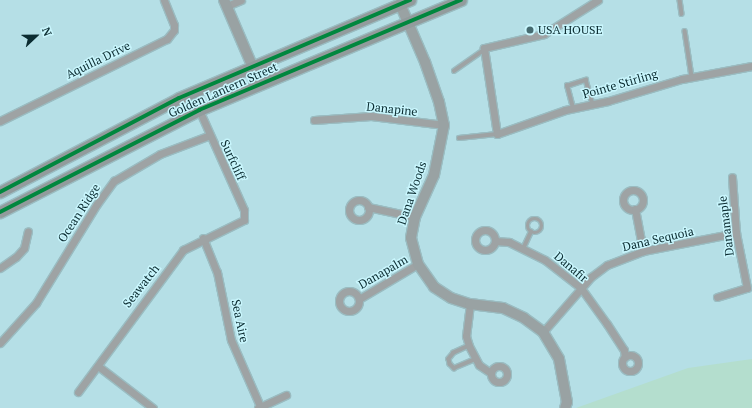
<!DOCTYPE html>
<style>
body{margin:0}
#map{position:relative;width:752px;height:408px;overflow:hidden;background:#b5dfe6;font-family:"PT Serif",serif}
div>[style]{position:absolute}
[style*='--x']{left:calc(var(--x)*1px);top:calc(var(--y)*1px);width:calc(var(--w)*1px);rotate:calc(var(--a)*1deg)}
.green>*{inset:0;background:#b4dece}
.roads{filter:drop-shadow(1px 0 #9abcc1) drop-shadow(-1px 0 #9abcc1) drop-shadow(0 1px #9abcc1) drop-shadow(0 -1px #9abcc1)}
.lane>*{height:3.5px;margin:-1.75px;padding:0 1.75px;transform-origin:1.75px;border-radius:1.75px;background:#9ea3a4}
.lane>.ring{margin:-1.75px;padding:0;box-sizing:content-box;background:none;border:3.5px solid #9ea3a4;border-radius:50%}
.street>*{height:7px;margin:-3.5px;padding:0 3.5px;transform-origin:3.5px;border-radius:3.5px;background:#9ea3a4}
.street>.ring{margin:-3.5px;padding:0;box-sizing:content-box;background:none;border:7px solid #9ea3a4;border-radius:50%}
.secondary>*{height:10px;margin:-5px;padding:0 5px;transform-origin:5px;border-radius:5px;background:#99a2a3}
.primary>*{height:11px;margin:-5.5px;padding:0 5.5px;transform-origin:5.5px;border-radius:5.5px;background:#929b9c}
.cycleway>*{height:4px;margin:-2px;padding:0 2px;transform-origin:2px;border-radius:2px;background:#00873e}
.dots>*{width:11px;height:11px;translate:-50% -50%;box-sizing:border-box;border:2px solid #c9f6fd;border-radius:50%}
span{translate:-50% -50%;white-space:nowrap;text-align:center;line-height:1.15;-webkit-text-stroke:3px #c9f6fd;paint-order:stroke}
.poi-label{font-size:12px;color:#0b2c31}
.left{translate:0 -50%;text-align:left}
.street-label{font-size:12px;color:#0b2c31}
.north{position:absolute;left:16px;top:16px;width:40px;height:40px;-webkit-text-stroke:3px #c9f6fd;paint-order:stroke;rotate:68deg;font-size:11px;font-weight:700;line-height:16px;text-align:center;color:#0b2c31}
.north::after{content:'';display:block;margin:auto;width:14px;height:18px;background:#0b2c31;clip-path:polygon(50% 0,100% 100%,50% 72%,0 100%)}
</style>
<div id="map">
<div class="green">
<div style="clip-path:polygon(752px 359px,752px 408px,576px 408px,688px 368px)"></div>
</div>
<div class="roads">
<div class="lane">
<div style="--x:680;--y:0;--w:14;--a:82"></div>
<div style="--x:685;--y:31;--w:47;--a:81.3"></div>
<div style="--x:454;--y:71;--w:37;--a:-35"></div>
<div style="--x:573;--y:108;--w:23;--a:-105"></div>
<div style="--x:567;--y:86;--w:20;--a:-18"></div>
<div style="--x:586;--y:80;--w:25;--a:74"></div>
<div style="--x:459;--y:138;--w:38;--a:-6"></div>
<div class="ring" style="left:528px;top:219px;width:10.5px;height:10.5px"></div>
<div style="--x:523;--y:249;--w:19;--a:-65"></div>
<div style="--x:469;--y:346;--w:17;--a:155"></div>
<div style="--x:454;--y:353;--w:8;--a:130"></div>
<div style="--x:449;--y:359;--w:5;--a:79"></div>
<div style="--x:450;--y:364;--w:6;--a:45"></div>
<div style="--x:454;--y:368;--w:23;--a:-23"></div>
</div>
<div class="street">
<div style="--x:598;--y:0;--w:64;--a:147.8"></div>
<div style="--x:544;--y:34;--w:62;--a:166.9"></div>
<div style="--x:484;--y:48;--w:87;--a:81.4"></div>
<div style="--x:497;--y:134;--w:72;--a:-19.4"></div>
<div style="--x:565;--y:110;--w:44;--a:-11.8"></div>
<div style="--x:608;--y:101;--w:77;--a:-16.6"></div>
<div style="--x:682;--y:79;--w:71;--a:-10.5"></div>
<div style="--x:227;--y:6;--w:15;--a:-23"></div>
<div style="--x:314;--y:120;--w:57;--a:-4"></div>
<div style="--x:371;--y:116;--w:74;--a:7"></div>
<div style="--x:0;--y:121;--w:186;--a:-26.2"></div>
<div style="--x:167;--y:39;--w:11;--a:-52"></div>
<div style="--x:174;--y:30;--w:5;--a:-90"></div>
<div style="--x:174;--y:25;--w:27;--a:-112"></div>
<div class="ring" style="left:623px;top:190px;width:13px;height:13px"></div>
<div class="ring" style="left:349px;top:200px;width:13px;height:13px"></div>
<div style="--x:368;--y:207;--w:48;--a:12"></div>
<div style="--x:635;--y:209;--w:43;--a:79.2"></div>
<div class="ring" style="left:475px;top:230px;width:13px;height:13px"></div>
<div style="--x:203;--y:238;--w:37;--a:68"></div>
<div style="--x:217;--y:272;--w:69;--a:78.4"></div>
<div style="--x:231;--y:340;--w:72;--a:66.3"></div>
<div style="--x:495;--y:241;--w:14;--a:4"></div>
<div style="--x:509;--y:242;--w:40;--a:26.6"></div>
<div style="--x:545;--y:260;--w:46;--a:37.9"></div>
<div style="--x:581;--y:288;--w:44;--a:54.2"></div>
<div style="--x:607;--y:324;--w:31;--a:57"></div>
<div style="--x:624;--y:350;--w:7;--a:82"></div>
<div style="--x:0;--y:268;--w:19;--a:-35"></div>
<div style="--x:16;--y:257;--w:12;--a:-48"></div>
<div style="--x:24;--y:248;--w:17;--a:-77"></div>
<div class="ring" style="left:339px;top:291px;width:13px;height:13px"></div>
<div style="--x:717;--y:297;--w:31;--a:-17"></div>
<div style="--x:747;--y:288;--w:56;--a:-101.3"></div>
<div style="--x:736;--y:233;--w:56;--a:-94.1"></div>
<div style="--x:359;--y:299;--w:69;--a:-30.7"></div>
<div style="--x:470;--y:304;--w:32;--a:97"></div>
<div style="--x:466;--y:336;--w:10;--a:73"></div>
<div style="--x:469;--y:346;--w:21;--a:62"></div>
<div style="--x:479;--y:365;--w:14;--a:34"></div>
<div style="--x:543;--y:332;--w:73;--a:-48.9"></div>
<div style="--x:591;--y:277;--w:20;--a:-37"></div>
<div style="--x:607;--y:265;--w:39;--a:-21"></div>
<div style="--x:643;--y:251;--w:95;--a:-11"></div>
<div style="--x:0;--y:343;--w:54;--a:-48"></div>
<div style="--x:36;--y:303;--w:116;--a:-58.4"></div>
<div style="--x:97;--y:204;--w:29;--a:-54"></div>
<div style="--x:114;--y:181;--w:53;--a:-30.4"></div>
<div style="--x:160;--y:154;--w:53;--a:-20.8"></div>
<div class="ring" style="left:622px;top:355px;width:9px;height:9px"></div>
<div style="--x:98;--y:366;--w:69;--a:37.4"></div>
<div class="ring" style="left:491px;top:366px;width:9px;height:9px"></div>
<div style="--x:78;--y:392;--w:177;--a:-53.5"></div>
<div style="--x:183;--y:250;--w:68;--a:-26.2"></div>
<div style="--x:244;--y:220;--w:10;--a:-90"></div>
<div style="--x:244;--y:210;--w:110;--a:-114.2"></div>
<div style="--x:258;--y:408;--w:31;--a:-25"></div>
</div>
<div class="secondary">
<div style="--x:224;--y:0;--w:91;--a:66.8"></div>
<div style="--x:400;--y:4;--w:63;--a:66.7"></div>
<div style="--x:425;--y:62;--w:42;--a:70.7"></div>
<div style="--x:439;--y:102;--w:24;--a:78"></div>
<div style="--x:444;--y:125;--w:51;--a:101.3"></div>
<div style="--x:434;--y:175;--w:46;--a:114.3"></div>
<div style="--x:415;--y:217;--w:21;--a:101"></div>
<div style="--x:411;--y:238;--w:27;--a:75"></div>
<div style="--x:418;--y:264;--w:28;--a:55"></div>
<div style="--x:434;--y:287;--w:20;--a:33"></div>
<div style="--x:451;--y:298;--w:20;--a:18"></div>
<div style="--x:470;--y:304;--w:33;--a:7"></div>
<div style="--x:503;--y:308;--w:23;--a:25"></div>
<div style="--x:524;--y:318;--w:24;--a:36"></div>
<div style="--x:543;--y:332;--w:31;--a:59"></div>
<div style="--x:559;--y:359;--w:44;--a:79.5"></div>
<div style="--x:567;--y:402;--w:6;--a:108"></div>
</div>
<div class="primary">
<div style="--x:0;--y:192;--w:202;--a:-27.7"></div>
<div style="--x:179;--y:98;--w:251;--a:-23"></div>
<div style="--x:0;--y:212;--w:224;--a:-27.1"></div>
<div style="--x:199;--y:110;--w:284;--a:-22.8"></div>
</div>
</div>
<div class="cycleway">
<div style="--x:0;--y:192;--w:202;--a:-27.7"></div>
<div style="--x:179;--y:98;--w:251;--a:-23"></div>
<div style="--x:0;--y:212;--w:224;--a:-27.1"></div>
<div style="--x:199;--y:110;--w:284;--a:-22.8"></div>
</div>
<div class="dots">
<div style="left:530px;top:30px;background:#466b70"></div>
</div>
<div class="poi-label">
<span class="left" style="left:538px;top:30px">USA HOUSE</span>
</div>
<div class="street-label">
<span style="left:98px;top:60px;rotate:-26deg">Aquilla Drive</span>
<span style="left:620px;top:84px;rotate:-16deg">Pointe Stirling</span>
<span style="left:223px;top:90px;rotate:-24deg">Golden Lantern Street</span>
<span style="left:392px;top:109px;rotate:6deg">Danapine</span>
<span style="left:233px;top:160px;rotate:65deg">Surfcliff</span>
<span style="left:412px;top:193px;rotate:-71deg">Dana Woods</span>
<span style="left:79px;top:213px;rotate:-57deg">Ocean Ridge</span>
<span style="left:726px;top:226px;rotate:-97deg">Danamaple</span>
<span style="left:658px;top:239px;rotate:-13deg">Dana Sequoia</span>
<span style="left:571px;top:267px;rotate:40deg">Danafir</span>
<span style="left:383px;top:272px;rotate:-30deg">Danapalm</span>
<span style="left:141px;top:286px;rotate:-52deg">Seawatch</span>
<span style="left:240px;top:321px;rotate:78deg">Sea Aire</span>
</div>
<div class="north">N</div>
</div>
